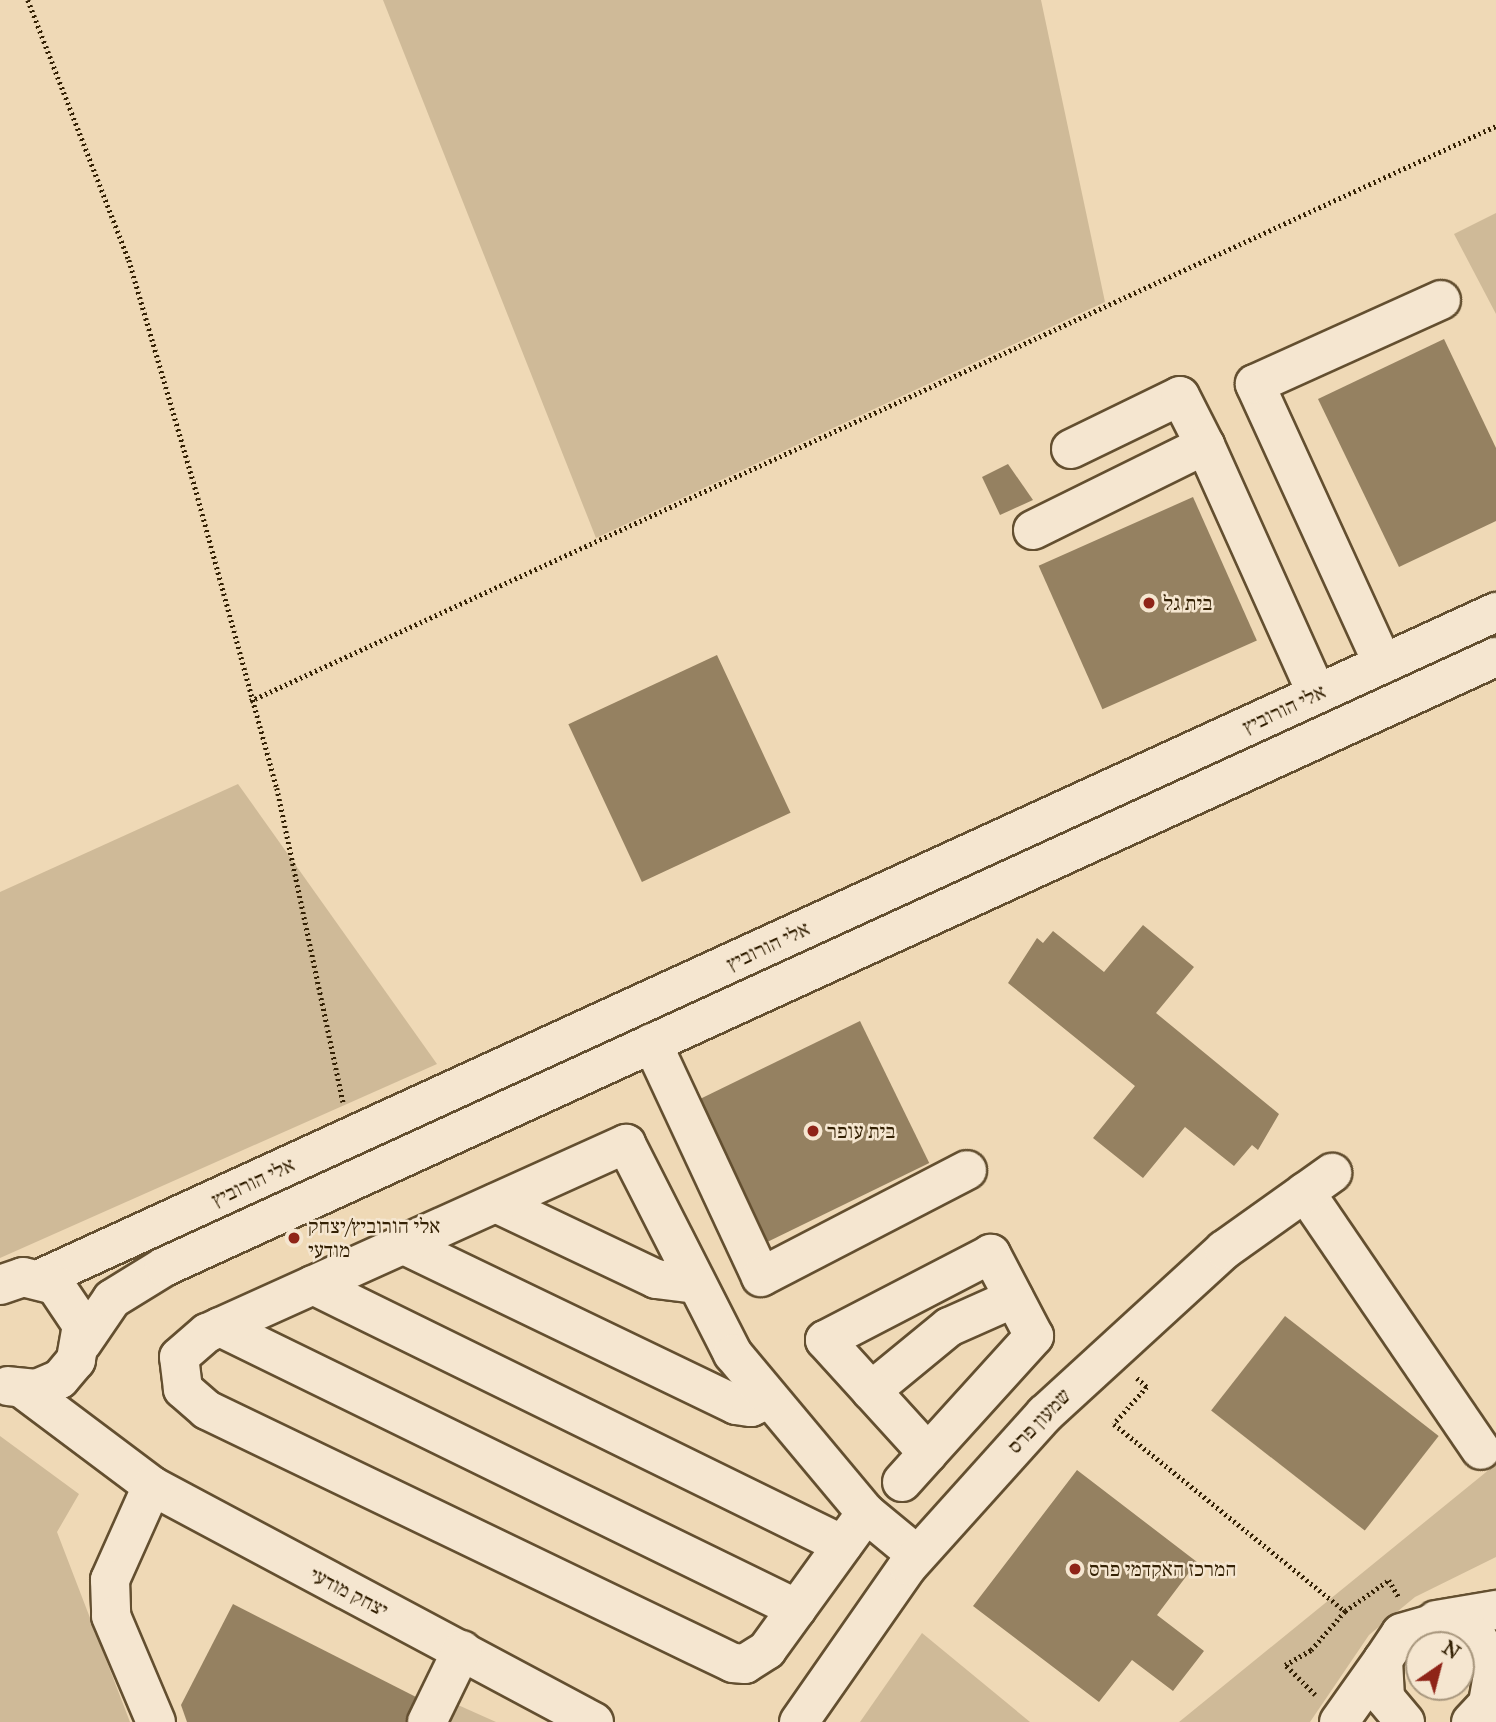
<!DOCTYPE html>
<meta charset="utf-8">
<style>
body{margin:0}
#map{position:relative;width:1496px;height:1722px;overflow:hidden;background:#efd9b6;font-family:"IM FELL Great Primer","Frank Ruhl Libre",serif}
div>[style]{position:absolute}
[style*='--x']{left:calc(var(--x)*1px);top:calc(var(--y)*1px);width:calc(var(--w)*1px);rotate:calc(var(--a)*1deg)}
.green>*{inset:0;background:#cfba98}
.building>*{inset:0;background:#958161;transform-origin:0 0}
.path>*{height:4.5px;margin-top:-2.25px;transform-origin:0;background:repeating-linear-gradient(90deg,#342104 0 2px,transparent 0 5.5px)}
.roads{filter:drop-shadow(2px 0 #634f30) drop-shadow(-2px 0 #634f30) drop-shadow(0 2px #634f30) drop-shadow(0 -2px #634f30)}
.minor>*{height:38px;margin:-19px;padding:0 19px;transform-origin:19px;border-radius:19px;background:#f5e6d0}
.dots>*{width:19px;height:19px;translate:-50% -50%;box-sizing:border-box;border:4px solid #f5e6d0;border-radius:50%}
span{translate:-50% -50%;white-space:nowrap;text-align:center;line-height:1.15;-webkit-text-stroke:5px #f5e6d0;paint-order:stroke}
.poi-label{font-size:21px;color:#342104}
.left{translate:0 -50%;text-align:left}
.street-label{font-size:21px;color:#342104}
.north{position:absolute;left:1405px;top:1631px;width:70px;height:70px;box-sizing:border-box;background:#f5e6d0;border:2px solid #a8977e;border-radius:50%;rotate:35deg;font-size:19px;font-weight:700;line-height:28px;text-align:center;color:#342104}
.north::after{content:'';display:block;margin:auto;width:24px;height:32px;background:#8f2418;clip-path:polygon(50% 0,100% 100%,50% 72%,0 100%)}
</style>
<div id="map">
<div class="green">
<div style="clip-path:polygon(383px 0,1041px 0,1105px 302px,596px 538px)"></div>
<div style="clip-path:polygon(1496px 213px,1496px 314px,1454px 234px)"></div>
<div style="clip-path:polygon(238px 784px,437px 1064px,0 1258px,0 892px)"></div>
<div style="clip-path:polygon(0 1436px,79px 1494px,57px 1532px,130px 1722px,0 1722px)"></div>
<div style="clip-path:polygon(1496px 1464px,1496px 1557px,1415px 1597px,1369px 1635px,1310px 1722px,1179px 1722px)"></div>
<div style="clip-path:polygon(922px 1633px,1030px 1722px,860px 1722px)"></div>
<div style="clip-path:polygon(458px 1705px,496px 1722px,450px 1722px)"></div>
</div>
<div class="building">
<div style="clip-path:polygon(1444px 339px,1496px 448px,1496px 521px,1399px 567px,1318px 399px)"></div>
<div style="clip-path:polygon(1008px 464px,1033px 500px,1000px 515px,982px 477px)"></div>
<div style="left:1193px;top:497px;width:157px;height:169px;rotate:66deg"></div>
<div style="left:717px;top:655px;width:174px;height:164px;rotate:65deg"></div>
<div style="clip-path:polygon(1143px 925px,1194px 967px,1156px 1013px,1279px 1114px,1258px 1150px,1252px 1145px,1234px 1166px,1185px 1127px,1143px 1178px,1093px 1138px,1135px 1086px,1008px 983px,1037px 938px,1043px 943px,1053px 931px,1104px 972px)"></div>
<div style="left:860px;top:1021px;width:158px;height:182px;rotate:64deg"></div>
<div style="left:1285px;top:1316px;width:195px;height:120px;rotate:38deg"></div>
<div style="clip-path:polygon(1077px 1470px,1197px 1562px,1157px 1615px,1204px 1651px,1173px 1691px,1132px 1660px,1099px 1702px,973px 1606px)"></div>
<div style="clip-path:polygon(233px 1604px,418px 1698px,406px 1722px,187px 1722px,181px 1705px)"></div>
</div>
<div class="path">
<div style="--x:28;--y:0;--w:279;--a:68.8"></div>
<div style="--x:129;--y:260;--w:248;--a:73.8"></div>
<div style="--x:198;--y:498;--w:301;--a:74.8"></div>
<div style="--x:277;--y:788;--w:321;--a:78.1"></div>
<div style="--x:250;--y:701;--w:1372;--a:-24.77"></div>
<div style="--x:1137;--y:1378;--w:13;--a:42"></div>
<div style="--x:1147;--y:1387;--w:50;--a:131.7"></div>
<div style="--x:1114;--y:1424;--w:297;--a:39"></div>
<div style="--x:1345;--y:1611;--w:54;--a:-35.2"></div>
<div style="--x:1389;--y:1580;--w:20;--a:60"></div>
<div style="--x:1315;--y:1695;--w:42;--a:-135"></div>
<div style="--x:1285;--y:1665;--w:30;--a:-30"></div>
<div style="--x:1311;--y:1650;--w:52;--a:-48.9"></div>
</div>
<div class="roads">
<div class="minor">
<div style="--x:1071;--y:449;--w:121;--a:-25.9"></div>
<div style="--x:1180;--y:396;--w:55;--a:63"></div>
<div style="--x:1033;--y:530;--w:192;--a:-26.3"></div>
<div style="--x:1205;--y:445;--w:273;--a:65.8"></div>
<div style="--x:1383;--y:664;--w:308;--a:-114.6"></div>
<div style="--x:1255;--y:384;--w:204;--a:-24.3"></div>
<div style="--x:652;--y:1043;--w:258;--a:65"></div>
<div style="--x:761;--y:1277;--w:232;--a:-27.4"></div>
<div style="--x:1305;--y:1192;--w:312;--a:55.7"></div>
<div style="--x:496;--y:1203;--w:177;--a:25.4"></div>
<div style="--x:656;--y:1279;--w:38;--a:7"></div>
<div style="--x:404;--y:1245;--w:369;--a:25.7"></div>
<div style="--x:736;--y:1405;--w:15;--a:8"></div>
<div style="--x:751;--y:1407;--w:19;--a:-25"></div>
<div style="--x:40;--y:1279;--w:1602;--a:-24.61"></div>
<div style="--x:0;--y:1285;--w:24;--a:-19"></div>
<div style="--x:23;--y:1277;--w:33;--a:14"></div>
<div style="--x:55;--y:1285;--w:48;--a:56"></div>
<div style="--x:82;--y:1325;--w:36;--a:100"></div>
<div style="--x:76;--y:1360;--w:25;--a:130"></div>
<div style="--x:60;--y:1379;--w:26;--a:157"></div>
<div style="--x:36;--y:1389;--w:28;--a:-174"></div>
<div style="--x:313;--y:1285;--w:590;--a:26.13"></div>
<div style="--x:220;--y:1327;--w:642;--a:26.05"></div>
<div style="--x:82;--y:1343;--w:53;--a:-55.7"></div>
<div style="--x:112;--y:1299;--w:61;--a:-31.6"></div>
<div style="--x:164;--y:1267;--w:1465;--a:-24.61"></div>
<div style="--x:23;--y:1389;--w:161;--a:36.9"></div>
<div style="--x:152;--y:1486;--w:501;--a:28.1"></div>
<div style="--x:871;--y:1391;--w:101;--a:-39.4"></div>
<div style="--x:949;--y:1327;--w:71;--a:-24"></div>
<div style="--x:902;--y:1482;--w:39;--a:-48"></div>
<div style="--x:928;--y:1453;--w:158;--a:-47.8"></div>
<div style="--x:1034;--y:1336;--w:93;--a:-117.7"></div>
<div style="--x:991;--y:1254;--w:187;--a:152.6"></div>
<div style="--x:825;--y:1340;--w:153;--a:47.7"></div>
<div style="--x:152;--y:1486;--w:103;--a:114.1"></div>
<div style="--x:110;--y:1580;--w:36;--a:88"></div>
<div style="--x:111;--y:1616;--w:115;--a:67"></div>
<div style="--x:866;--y:1513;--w:169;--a:125.9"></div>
<div style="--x:767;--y:1650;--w:26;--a:148"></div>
<div style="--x:745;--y:1664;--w:12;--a:-175"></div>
<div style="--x:733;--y:1663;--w:584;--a:-154.31"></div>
<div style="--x:207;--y:1410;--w:32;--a:-139"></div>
<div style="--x:183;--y:1389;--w:32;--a:-97"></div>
<div style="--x:179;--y:1357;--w:37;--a:-41"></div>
<div style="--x:207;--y:1333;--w:460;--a:-24.3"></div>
<div style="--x:626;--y:1144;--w:236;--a:63"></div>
<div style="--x:733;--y:1354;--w:207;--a:50.1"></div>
<div style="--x:866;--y:1513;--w:66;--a:39.5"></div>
<div style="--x:1436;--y:1620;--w:61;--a:-9.5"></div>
<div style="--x:427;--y:1722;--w:80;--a:-64.1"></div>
<div style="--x:799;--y:1722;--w:190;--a:-55.1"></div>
<div style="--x:908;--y:1566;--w:205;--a:-48"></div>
<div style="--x:1045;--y:1414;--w:243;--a:-42.5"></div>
<div style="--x:1224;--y:1250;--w:133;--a:-35.5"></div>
<div style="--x:1339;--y:1722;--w:76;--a:-54.6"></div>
<div style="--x:1405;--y:1722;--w:31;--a:-130"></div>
<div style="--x:1385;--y:1698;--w:38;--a:-93"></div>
<div style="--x:1383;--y:1660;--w:32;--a:-56"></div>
<div style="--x:1401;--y:1633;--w:47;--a:-16.1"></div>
<div style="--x:1446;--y:1620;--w:35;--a:29"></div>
<div style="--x:1477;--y:1637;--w:36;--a:62"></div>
<div style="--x:1494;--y:1669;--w:36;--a:100"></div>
<div style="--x:1488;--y:1704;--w:25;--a:133"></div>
</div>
</div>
<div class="dots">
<div style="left:1149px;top:603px;background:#8f2418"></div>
<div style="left:813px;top:1131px;background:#8f2418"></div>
<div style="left:294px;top:1238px;background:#8f2418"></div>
<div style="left:1075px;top:1569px;background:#8f2418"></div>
</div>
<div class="poi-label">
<span class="left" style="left:1163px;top:603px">בית גל</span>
<span class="left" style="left:827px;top:1131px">בית עופר</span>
<span class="left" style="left:308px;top:1238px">אלי הורוביץ/יצחק<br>מודעי</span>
<span class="left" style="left:1089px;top:1569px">המרכז האקדמי פרס</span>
</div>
<div class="street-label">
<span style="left:1284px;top:709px;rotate:-25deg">אלי הורוביץ</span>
<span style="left:768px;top:946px;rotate:-25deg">אלי הורוביץ</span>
<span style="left:253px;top:1182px;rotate:-25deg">אלי הורוביץ</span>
<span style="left:1039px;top:1421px;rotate:-46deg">שמעון פרס</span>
<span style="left:349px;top:1592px;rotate:27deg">יצחק מודעי</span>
</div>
<div class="north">N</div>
</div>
